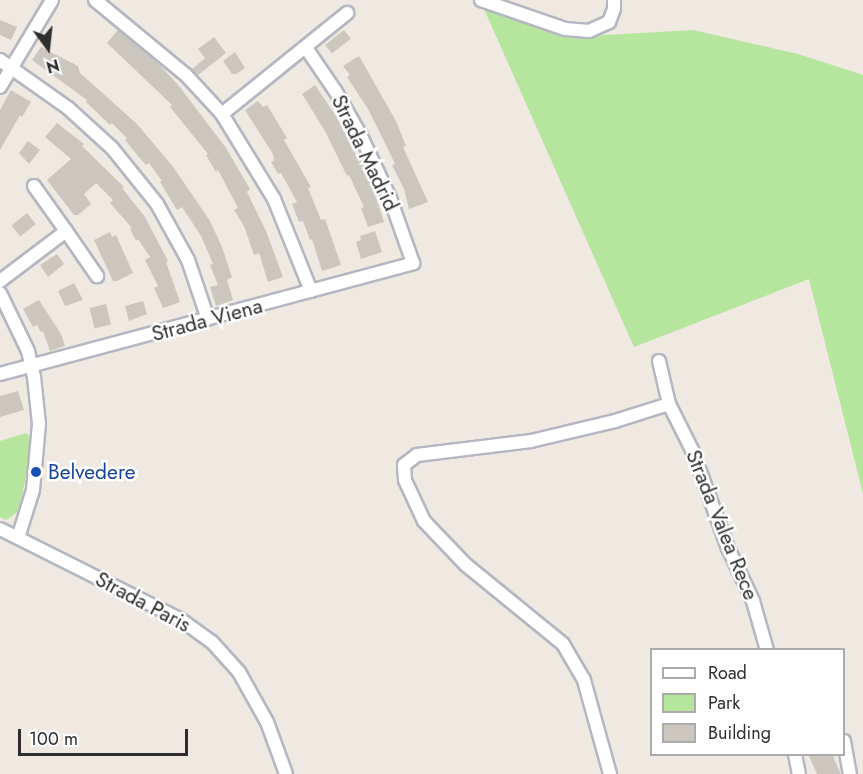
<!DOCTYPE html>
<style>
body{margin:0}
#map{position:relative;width:863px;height:774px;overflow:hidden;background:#efe9e1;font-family:Jost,sans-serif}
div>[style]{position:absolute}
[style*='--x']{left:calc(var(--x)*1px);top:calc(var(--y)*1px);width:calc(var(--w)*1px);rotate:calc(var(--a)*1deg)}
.green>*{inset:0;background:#b6e59e}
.building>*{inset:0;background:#cbc7bf;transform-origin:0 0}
.roads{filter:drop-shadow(2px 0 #b4b7c1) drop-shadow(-2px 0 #b4b7c1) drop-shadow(0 2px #b4b7c1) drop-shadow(0 -2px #b4b7c1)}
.minor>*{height:12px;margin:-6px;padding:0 6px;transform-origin:6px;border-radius:6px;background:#fff}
.dots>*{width:16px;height:16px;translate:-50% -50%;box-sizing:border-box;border:3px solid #fff;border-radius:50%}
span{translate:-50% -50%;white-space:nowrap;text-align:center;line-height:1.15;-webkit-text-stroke:5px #fff;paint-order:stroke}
.street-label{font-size:21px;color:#2e2e2e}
.transit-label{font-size:21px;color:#164399}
.left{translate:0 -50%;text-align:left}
.legend{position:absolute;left:650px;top:648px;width:195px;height:108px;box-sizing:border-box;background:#fff;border:2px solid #ababab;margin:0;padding:8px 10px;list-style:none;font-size:18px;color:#2e2e2e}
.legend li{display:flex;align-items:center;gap:12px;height:30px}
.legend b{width:30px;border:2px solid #ababab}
.north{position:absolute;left:18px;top:18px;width:60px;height:60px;-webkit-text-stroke:4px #fff;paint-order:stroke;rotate:165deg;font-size:16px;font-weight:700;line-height:24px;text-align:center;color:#2e2e2e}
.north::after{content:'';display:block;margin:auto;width:21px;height:27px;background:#2e2e2e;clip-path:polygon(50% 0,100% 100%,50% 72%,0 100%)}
.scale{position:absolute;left:18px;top:729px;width:170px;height:27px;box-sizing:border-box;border:3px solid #2e2e2e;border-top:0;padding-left:8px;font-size:18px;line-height:21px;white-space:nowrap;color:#2e2e2e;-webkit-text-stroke:4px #fff;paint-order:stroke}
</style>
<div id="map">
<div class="green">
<div style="clip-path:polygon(484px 9px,571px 37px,693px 30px,798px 54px,863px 75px,863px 494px,809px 279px,634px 347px)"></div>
<div style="clip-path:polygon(26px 433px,33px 440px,19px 511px,6px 520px,0 517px,0 441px)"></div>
</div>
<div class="building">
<div style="clip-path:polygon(0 20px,17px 27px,11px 40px,0 35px)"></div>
<div style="clip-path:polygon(118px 30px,156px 61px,179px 86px,226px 148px,250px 189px,247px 192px,266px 231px,283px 277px,268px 282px,259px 253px,254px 255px,244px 226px,234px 210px,238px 208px,218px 170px,216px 172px,206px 155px,208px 154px,170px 107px,172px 105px,107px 43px)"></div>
<div style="left:344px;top:30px;width:11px;height:24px;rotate:52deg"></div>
<div style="clip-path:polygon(214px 37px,226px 53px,198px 75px,192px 69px,205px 58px,198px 49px)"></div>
<div style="clip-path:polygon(41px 47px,78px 66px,80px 73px,137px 124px,174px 168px,210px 221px,222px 247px,232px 277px,227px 280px,233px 300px,216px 306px,210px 287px,218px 285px,210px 265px,213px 264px,201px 236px,182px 207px,177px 210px,160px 182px,162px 181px,149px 163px,146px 165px,138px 156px,125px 140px,127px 138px,112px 123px,110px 125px,86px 102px,87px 100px,32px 60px)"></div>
<div style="clip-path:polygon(235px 52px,245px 68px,236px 74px,232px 74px,223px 61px)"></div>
<div style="clip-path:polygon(359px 56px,396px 121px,406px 146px,403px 147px,428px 202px,409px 209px,404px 189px,392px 165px,395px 164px,383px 139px,368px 109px,347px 77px,350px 75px,343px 66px)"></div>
<div style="clip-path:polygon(315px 85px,336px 116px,359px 161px,363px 159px,378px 196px,376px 197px,384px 222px,368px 227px,361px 208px,364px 207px,349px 175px,347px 176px,325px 131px,302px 94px)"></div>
<div style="clip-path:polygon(11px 90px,31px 102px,22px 117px,20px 115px,0 150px,0 110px)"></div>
<div style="clip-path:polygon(258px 101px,263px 107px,267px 105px,287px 138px,284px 140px,311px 187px,308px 188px,321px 220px,325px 219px,341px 265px,322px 271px,312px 239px,310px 240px,303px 221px,299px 222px,292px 204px,297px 202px,281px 173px,278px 174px,271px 162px,274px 161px,273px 154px,245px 110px)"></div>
<div style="clip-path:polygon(57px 123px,84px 144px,82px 146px,124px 187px,122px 188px,145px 217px,168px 261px,166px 262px,180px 302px,163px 308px,154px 288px,158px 286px,145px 260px,150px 257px,138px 239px,136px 241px,130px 229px,132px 228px,110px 203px,113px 200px,96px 183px,84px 194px,91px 204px,78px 215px,74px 215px,47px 180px,71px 159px,45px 137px)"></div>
<div style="clip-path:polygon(28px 141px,40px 150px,29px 164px,19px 153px)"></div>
<div style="left:27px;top:213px;width:14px;height:20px;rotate:51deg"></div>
<div style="clip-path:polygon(375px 231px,382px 252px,361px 259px,356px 242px,361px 240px,360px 236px)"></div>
<div style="clip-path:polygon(110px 232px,112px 237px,116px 235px,133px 273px,117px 281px,113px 281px,94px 240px)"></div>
<div style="clip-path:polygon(57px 254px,64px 264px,48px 277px,40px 265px)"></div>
<div style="clip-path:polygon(74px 283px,83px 300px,65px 306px,58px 291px)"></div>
<div style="clip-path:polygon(39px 300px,61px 334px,65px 346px,50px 351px,43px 331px,41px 332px,37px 325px,33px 327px,27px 316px,23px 309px)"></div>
<div style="clip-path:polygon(143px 301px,147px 314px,129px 321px,125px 306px)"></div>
<div style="left:106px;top:304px;width:21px;height:17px;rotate:76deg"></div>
<div style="clip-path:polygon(18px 391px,24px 410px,0 417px,0 396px)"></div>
<div style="clip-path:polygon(808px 754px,832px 754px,841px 774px,817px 774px)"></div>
</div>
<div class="roads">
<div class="minor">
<div style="--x:95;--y:0;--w:118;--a:39.5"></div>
<div style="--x:186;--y:75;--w:53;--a:47.3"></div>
<div style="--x:222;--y:114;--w:100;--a:58.5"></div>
<div style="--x:274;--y:199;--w:99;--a:68.1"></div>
<div style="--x:481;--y:0;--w:89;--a:19"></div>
<div style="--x:565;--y:29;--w:24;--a:5"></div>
<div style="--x:589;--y:31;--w:22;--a:-24"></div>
<div style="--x:609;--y:22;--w:14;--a:-69"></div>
<div style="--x:614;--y:9;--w:9;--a:-90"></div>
<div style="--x:0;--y:60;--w:83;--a:35.2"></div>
<div style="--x:68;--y:108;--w:59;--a:42.3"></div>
<div style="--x:112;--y:148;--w:72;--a:51.2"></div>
<div style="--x:157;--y:204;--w:64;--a:61"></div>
<div style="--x:188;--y:260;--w:62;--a:71.3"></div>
<div style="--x:0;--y:87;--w:101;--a:-59.1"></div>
<div style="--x:222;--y:114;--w:161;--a:-38.9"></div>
<div style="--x:34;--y:186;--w:55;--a:54.6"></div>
<div style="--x:0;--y:281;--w:83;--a:-37.1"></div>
<div style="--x:66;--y:231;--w:55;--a:55.4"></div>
<div style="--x:0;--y:293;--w:64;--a:64.2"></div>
<div style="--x:28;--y:351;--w:27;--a:77"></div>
<div style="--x:34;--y:377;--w:47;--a:83.9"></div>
<div style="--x:39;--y:424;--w:66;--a:95.2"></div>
<div style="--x:33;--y:490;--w:50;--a:107.4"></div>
<div style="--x:659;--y:361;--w:44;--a:76.9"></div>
<div style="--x:669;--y:404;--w:54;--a:63.4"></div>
<div style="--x:693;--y:452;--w:102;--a:70"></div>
<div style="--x:728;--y:548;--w:59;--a:64.7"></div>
<div style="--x:753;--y:601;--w:51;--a:74.1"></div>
<div style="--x:0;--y:374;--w:428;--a:-15"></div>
<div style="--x:413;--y:263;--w:69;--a:-109.5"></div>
<div style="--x:390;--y:198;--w:68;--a:-115.1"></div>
<div style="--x:361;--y:136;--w:51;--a:-119.6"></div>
<div style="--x:336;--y:92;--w:53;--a:-124.3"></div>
<div style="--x:0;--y:529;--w:201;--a:26.6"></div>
<div style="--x:180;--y:619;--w:39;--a:36"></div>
<div style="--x:212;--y:642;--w:40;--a:48"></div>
<div style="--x:239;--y:672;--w:57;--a:60.8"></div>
<div style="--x:267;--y:722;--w:55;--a:69.9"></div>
<div style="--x:844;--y:741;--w:34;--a:80"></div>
<div style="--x:795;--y:754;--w:20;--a:79"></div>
<div style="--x:610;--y:774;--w:98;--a:-105.5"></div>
<div style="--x:584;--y:680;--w:42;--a:-120.3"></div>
<div style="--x:563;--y:644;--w:125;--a:-140.8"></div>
<div style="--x:466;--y:565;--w:61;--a:-133.7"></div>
<div style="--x:424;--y:521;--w:45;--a:-114.9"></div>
<div style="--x:405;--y:480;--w:15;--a:-94"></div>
<div style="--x:404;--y:465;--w:16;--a:-38"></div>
<div style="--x:417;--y:455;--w:115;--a:-7"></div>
<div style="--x:531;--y:441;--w:86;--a:-13.4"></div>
<div style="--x:615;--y:421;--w:57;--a:-17.5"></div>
</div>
</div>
<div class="dots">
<div style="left:36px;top:472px;background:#1a4fb4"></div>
</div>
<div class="street-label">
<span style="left:365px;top:153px;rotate:64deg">Strada Madrid</span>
<span style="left:207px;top:320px;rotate:-15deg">Strada Viena</span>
<span style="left:722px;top:525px;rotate:68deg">Strada Valea Rece</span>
<span style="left:143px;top:602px;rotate:28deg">Strada Paris</span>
</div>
<div class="transit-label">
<span class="left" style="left:48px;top:472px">Belvedere</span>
</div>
<ul class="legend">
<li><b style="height:8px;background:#fff"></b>Road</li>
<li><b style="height:16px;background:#b6e59e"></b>Park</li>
<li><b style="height:16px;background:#cbc7bf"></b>Building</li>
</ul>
<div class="north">N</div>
<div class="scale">100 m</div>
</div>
